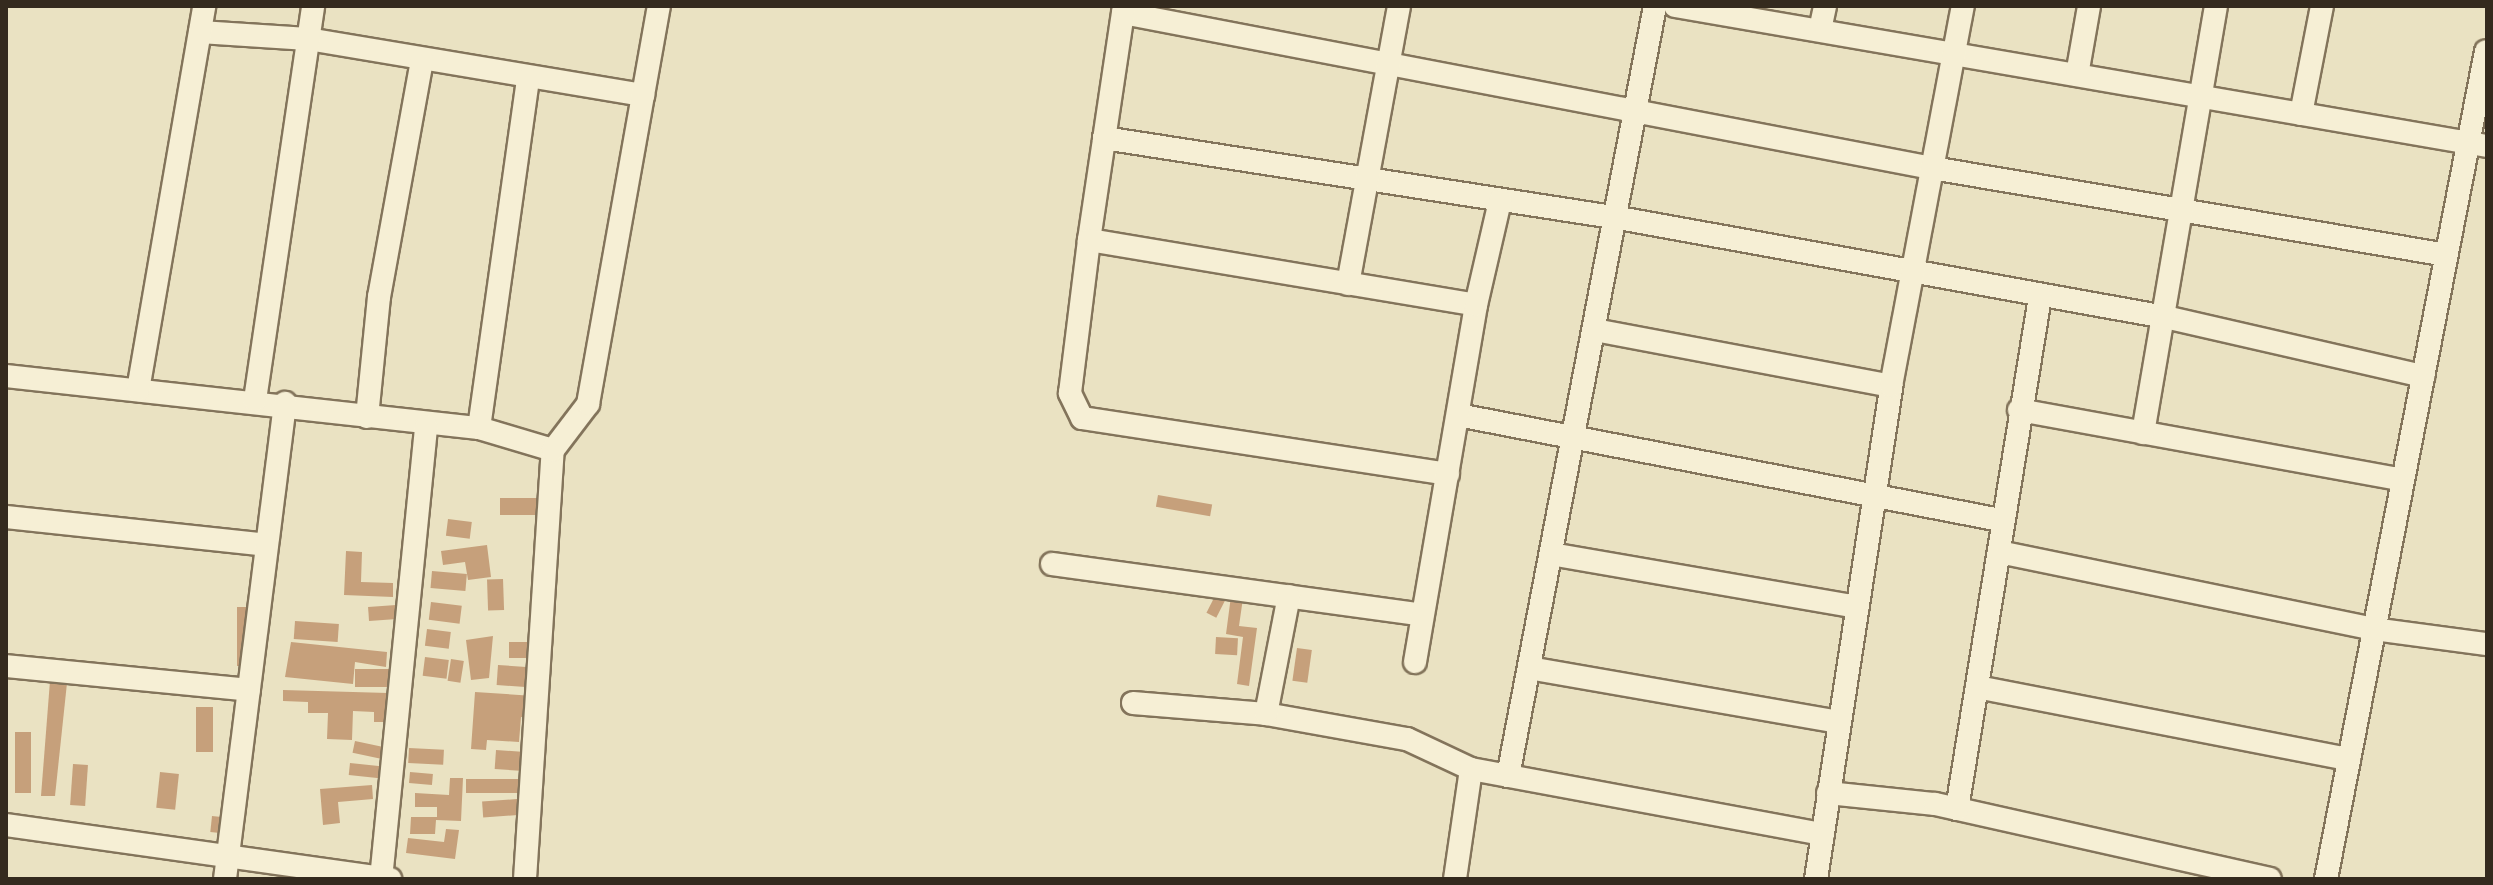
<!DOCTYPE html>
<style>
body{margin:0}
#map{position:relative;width:2493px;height:885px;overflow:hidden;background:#eae2c2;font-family:"Playfair Display",serif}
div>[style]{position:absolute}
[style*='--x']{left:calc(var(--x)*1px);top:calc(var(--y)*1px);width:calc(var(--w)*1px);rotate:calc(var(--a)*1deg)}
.building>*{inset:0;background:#c6a07b;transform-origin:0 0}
.roads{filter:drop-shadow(2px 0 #83745b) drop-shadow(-2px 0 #83745b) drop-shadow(0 2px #83745b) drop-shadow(0 -2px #83745b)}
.minor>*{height:22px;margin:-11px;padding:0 11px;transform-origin:11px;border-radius:11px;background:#f6efd5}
span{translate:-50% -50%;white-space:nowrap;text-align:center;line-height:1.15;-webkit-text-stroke:6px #f2ecd1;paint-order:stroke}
.frame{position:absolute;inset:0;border:8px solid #342a1e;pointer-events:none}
</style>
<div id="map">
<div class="building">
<div style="left:1158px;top:495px;width:55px;height:12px;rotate:10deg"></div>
<div style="left:554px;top:498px;width:17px;height:54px;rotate:90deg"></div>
<div style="left:448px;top:519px;width:24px;height:17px;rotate:7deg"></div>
<div style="clip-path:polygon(487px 545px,491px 577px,468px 580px,465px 562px,443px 565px,441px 551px)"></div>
<div style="clip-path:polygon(346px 551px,362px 552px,361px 582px,393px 583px,393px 597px,344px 595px)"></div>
<div style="left:432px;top:571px;width:35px;height:17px;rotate:5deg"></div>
<div style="left:503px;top:579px;width:31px;height:16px;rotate:88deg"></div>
<div style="left:1216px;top:594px;width:11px;height:21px;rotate:27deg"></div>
<div style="clip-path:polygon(1231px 596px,1243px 598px,1239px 626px,1257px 628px,1249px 686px,1237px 684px,1243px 637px,1226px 634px)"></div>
<div style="left:431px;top:602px;width:31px;height:18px;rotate:7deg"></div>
<div style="left:396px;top:605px;width:14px;height:28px;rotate:86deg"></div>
<div style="left:237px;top:607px;width:16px;height:59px"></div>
<div style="left:295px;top:621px;width:44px;height:18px;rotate:4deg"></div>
<div style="left:427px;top:629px;width:24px;height:17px;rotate:7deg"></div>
<div style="clip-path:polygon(493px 636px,489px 678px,471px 680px,466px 640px)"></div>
<div style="left:1216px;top:637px;width:22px;height:17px;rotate:3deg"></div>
<div style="clip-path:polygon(291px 642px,387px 652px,386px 667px,355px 662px,353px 684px,285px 677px)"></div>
<div style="left:509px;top:642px;width:31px;height:16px"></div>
<div style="left:1297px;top:648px;width:15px;height:33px;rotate:8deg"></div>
<div style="left:425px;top:657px;width:24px;height:19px;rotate:7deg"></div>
<div style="left:451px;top:659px;width:13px;height:22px;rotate:9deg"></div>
<div style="left:498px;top:665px;width:39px;height:20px;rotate:4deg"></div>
<div style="left:355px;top:669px;width:35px;height:18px"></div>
<div style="clip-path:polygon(50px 681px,67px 683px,55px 796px,41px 796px)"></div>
<div style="clip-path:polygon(283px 690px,388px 693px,387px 722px,374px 722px,374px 712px,353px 711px,352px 740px,327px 739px,328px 713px,308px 713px,308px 702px,283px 701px)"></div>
<div style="clip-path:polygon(475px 692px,534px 696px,532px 718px,521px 717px,519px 742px,487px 740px,486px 750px,471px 749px)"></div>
<div style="left:196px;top:707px;width:17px;height:45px"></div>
<div style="left:15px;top:732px;width:16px;height:61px"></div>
<div style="left:355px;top:741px;width:29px;height:12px;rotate:12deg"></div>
<div style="left:409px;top:748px;width:35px;height:15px;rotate:3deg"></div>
<div style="left:496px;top:750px;width:29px;height:19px;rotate:4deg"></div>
<div style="left:350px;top:763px;width:31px;height:12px;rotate:6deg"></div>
<div style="left:73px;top:764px;width:15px;height:41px;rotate:4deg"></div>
<div style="left:160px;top:772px;width:19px;height:36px;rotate:6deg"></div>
<div style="left:410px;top:772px;width:23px;height:11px;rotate:5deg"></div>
<div style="clip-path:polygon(450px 778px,463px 778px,461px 821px,436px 820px,435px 834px,410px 834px,411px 817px,437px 817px,437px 807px,415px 807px,415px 793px,449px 795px)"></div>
<div style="left:521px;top:779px;width:14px;height:55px;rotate:90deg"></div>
<div style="clip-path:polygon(372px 785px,373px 799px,338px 802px,340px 823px,323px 825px,320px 789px)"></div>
<div style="left:517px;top:799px;width:16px;height:35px;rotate:86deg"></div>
<div style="left:212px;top:816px;width:19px;height:16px;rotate:6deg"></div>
<div style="clip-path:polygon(446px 829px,459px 830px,455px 859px,406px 853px,408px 838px,444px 842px)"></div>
</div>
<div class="roads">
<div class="minor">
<div style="--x:1675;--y:6;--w:824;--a:9.78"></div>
<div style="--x:1123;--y:13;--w:824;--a:10.85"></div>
<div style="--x:1932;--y:168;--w:522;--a:9.59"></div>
<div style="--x:1820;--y:30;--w:25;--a:-78"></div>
<div style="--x:200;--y:32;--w:108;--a:3.7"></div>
<div style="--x:308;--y:39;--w:340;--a:9.5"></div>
<div style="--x:2077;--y:75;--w:70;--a:-80.1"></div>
<div style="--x:2301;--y:114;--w:110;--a:-79"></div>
<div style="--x:1104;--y:138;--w:521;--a:8.83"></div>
<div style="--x:1619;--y:218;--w:555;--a:10.28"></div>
<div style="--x:2165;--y:317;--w:265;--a:12.9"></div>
<div style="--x:1089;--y:240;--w:237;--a:-81.5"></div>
<div style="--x:1348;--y:284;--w:283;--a:-79.6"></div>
<div style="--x:1595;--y:330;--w:301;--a:10.7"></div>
<div style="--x:6;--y:376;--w:476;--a:6.3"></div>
<div style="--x:479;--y:428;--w:77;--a:16.6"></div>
<div style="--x:138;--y:390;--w:390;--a:-80.2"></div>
<div style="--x:255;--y:400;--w:398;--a:-81.6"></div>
<div style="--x:2019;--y:410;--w:390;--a:10.3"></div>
<div style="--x:1458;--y:415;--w:552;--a:10.96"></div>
<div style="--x:367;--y:417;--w:121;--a:-84.3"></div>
<div style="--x:379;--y:297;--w:241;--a:-79.7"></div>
<div style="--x:479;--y:428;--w:352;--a:-82"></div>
<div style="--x:2143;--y:433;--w:433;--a:-80.3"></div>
<div style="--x:1448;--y:474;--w:370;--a:-171.3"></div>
<div style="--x:1082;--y:418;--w:28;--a:-116"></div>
<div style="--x:1070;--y:393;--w:154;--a:-82.9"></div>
<div style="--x:1089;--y:240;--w:392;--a:9.5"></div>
<div style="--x:6;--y:517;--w:262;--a:6.1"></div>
<div style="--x:1999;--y:552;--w:383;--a:11.6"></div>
<div style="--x:2374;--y:629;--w:114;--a:7.6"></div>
<div style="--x:1551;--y:554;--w:311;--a:9.8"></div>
<div style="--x:1052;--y:564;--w:373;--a:7.8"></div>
<div style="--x:1415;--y:662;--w:362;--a:-80.3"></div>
<div style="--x:1476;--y:305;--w:107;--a:-77"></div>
<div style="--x:6;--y:666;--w:244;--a:5.6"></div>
<div style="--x:1529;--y:668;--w:313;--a:9.9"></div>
<div style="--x:1977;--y:687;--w:379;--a:11"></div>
<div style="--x:1133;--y:703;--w:133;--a:4.7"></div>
<div style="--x:1266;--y:714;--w:143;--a:10.1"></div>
<div style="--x:1407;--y:739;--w:71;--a:25.1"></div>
<div style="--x:1266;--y:714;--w:120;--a:-79"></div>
<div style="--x:1508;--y:776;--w:784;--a:-79.19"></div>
<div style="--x:1828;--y:793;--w:108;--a:5.9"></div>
<div style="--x:1935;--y:804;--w:343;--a:12.6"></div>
<div style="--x:1957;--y:809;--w:519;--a:-80.79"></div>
<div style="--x:6;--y:825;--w:388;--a:8"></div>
<div style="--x:225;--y:879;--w:480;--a:-82.8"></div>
<div style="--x:381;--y:879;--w:455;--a:-84.3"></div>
<div style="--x:525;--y:879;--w:430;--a:-86.3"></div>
<div style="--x:553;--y:450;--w:58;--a:-52.7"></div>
<div style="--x:588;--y:404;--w:404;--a:-79.9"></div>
<div style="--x:1455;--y:879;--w:111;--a:-81.7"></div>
<div style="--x:1471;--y:769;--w:358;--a:10.5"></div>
<div style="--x:1816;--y:879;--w:499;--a:-81.3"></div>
<div style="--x:1891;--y:386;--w:387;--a:-79.3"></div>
<div style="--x:2326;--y:879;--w:843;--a:-79.06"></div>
</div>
</div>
<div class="frame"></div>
</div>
